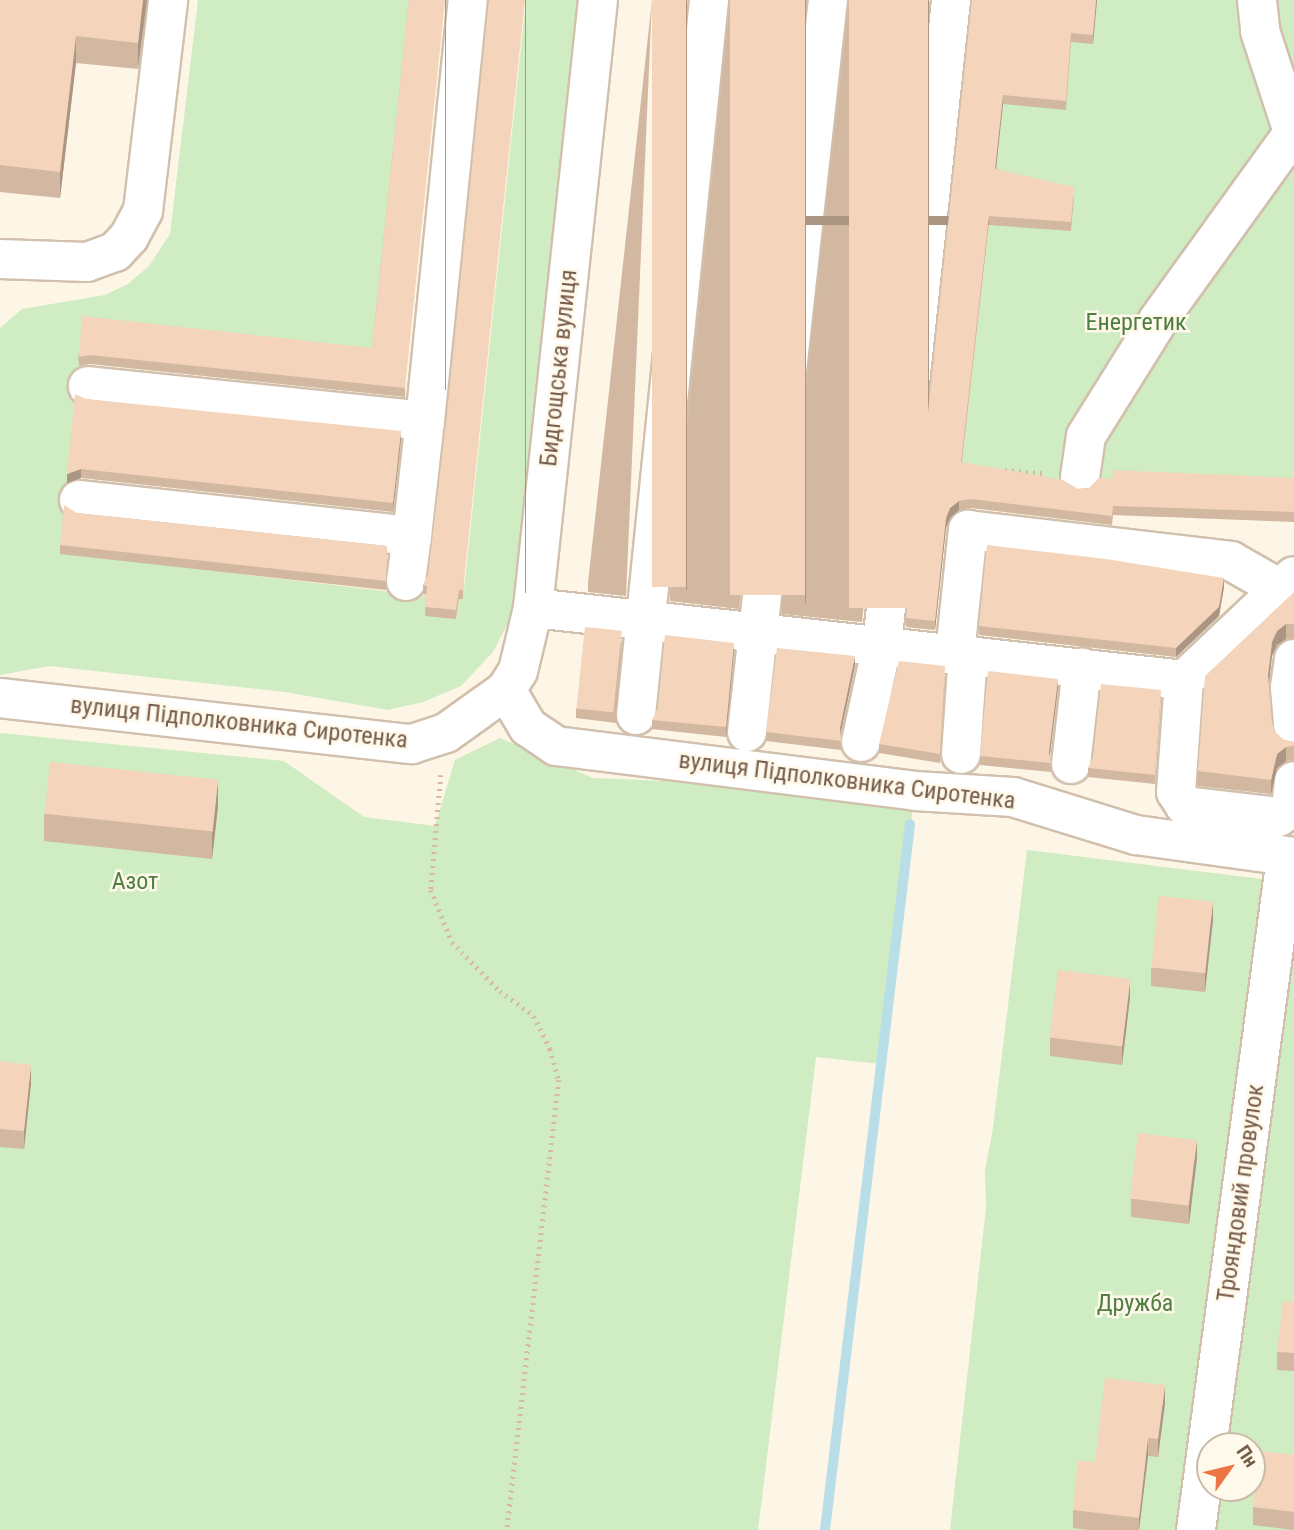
<!DOCTYPE html>
<meta charset="utf-8">
<style>
body{margin:0}
#map{position:relative;width:1294px;height:1530px;overflow:hidden;background:#fdf5e5;font-family:"Roboto Condensed",sans-serif}
div>[style]{position:absolute}
[style*='--x']{left:calc(var(--x)*1px);top:calc(var(--y)*1px);width:calc(var(--w)*1px);rotate:calc(var(--a)*1deg)}
.green>*{inset:0;background:#d0ecc2}
.stream>*{height:10px;margin:-5px;padding:0 5px;transform-origin:5px;border-radius:5px;background:#b8dee8}
.path>*{height:4.5px;margin-top:-2.25px;transform-origin:0;background:repeating-linear-gradient(90deg,#d9b99e 0 2px,transparent 0 7px)}
.roads{filter:drop-shadow(2px 0 #d1c0ad) drop-shadow(-2px 0 #d1c0ad) drop-shadow(0 2px #d1c0ad) drop-shadow(0 -2px #d1c0ad)}
.minor>*{height:38px;margin:-19px;padding:0 19px;transform-origin:19px;border-radius:19px;background:#fff}
.wall>*{inset:0;background:#d2b7a1}
.shaded-wall>*{inset:0;background:#ab9583;transform-origin:0 0}
.building>*{inset:0;background:#f4d5bb;transform-origin:0 0}
span{translate:-50% -50%;white-space:nowrap;text-align:center;line-height:1.15;-webkit-text-stroke:5px #fff9ec;paint-order:stroke}
.park-label{font-size:24px;color:#4e7e40}
.street-label{font-size:24px;color:#775c49}
.north{position:absolute;left:1196px;top:1432px;width:70px;height:70px;box-sizing:border-box;background:#fff9ec;border:2px solid #c9baab;border-radius:50%;rotate:56deg;font-size:19px;font-weight:700;line-height:28px;text-align:center;color:#775c49}
.north::after{content:'';display:block;margin:auto;width:24px;height:32px;background:#ec7545;clip-path:polygon(50% 0,100% 100%,50% 72%,0 100%)}
</style>
<div id="map">
<div class="green">
<div style="clip-path:polygon(198px 0,409px 0,372px 357px,83px 326px,60px 553px,427px 596px,456px 619px,459px 599px,463px 599px,526px 0,577px 0,511px 617px,493px 652px,461px 686px,423px 702px,388px 710px,285px 692px,49px 666px,0 675px,0 328px,22px 309px,105px 295px,128px 284px,149px 266px,170px 234px)"></div>
<div style="clip-path:polygon(1015px 0,1294px 0,1294px 487px,1112px 489px,961px 471px)"></div>
<div style="clip-path:polygon(0 733px,284px 761px,364px 817px,435px 826px,455px 760px,500px 738px,593px 778px,915px 791px,880px 1064px,816px 1057px,758px 1530px,0 1530px)"></div>
<div style="clip-path:polygon(evenodd,1027px 850px,1294px 883px,1294px 1530px,950px 1530px,986px 1208px,985px 1171px,993px 1128px,1027px 850px,1210px 1446px,1252px 1446px,1252px 1488px,1210px 1488px,1210px 1446px)"></div>
</div>
<div class="stream">
<div style="--x:825;--y:1530;--w:711;--a:-83.13"></div>
</div>
<div class="path">
<div style="--x:1005;--y:470;--w:37;--a:5"></div>
<div style="--x:441;--y:775;--w:115;--a:95"></div>
<div style="--x:431;--y:890;--w:56;--a:68"></div>
<div style="--x:452;--y:942;--w:69;--a:45.6"></div>
<div style="--x:500;--y:991;--w:42;--a:36.3"></div>
<div style="--x:534;--y:1016;--w:37;--a:64"></div>
<div style="--x:550;--y:1049;--w:32;--a:74"></div>
<div style="--x:559;--y:1080;--w:453;--a:96.6"></div>
</div>
<div class="roads">
<div class="minor">
<div style="--x:1257;--y:0;--w:31;--a:84"></div>
<div style="--x:1260;--y:31;--w:109;--a:71.9"></div>
<div style="--x:0;--y:259;--w:87;--a:2"></div>
<div style="--x:87;--y:262;--w:30;--a:-20"></div>
<div style="--x:115;--y:252;--w:21;--a:-47"></div>
<div style="--x:129;--y:237;--w:30;--a:-62"></div>
<div style="--x:143;--y:211;--w:212;--a:-83.2"></div>
<div style="--x:425;--y:421;--w:423;--a:-84.2"></div>
<div style="--x:1080;--y:477;--w:41;--a:-81.7"></div>
<div style="--x:1086;--y:436;--w:138;--a:-58"></div>
<div style="--x:1159;--y:319;--w:229;--a:-54.2"></div>
<div style="--x:79;--y:500;--w:335;--a:6.2"></div>
<div style="--x:412;--y:536;--w:116;--a:-83.6"></div>
<div style="--x:425;--y:421;--w:339;--a:-174.1"></div>
<div style="--x:406;--y:581;--w:45;--a:-82.4"></div>
<div style="--x:533;--y:608;--w:655;--a:6.31"></div>
<div style="--x:1184;--y:680;--w:151;--a:-43.4"></div>
<div style="--x:955;--y:653;--w:124;--a:-84"></div>
<div style="--x:968;--y:530;--w:265;--a:6.7"></div>
<div style="--x:1231;--y:561;--w:56;--a:29.7"></div>
<div style="--x:1294;--y:659;--w:29;--a:98"></div>
<div style="--x:1290;--y:688;--w:47;--a:85.1"></div>
<div style="--x:1184;--y:680;--w:112;--a:94.1"></div>
<div style="--x:1176;--y:792;--w:17;--a:57"></div>
<div style="--x:1185;--y:806;--w:94;--a:6.7"></div>
<div style="--x:1278;--y:817;--w:15;--a:-32"></div>
<div style="--x:1291;--y:809;--w:28;--a:-84"></div>
<div style="--x:506;--y:690;--w:43;--a:59.3"></div>
<div style="--x:528;--y:727;--w:34;--a:34"></div>
<div style="--x:556;--y:746;--w:362;--a:7.1"></div>
<div style="--x:915;--y:791;--w:98;--a:3.5"></div>
<div style="--x:1013;--y:797;--w:129;--a:17.2"></div>
<div style="--x:1136;--y:835;--w:160;--a:7.9"></div>
<div style="--x:0;--y:698;--w:415;--a:6.4"></div>
<div style="--x:412;--y:744;--w:36;--a:-18"></div>
<div style="--x:446;--y:733;--w:74;--a:-35.6"></div>
<div style="--x:506;--y:690;--w:22;--a:-58"></div>
<div style="--x:518;--y:671;--w:65;--a:-76.6"></div>
<div style="--x:533;--y:608;--w:611;--a:-83.9"></div>
<div style="--x:636;--y:715;--w:719;--a:-84.17"></div>
<div style="--x:747;--y:732;--w:736;--a:-83.69"></div>
<div style="--x:861;--y:742;--w:99;--a:-77.8"></div>
<div style="--x:882;--y:645;--w:649;--a:-83.89"></div>
<div style="--x:961;--y:754;--w:99;--a:-86"></div>
<div style="--x:1071;--y:764;--w:97;--a:-83.5"></div>
<div style="--x:1196;--y:1530;--w:679;--a:-82.38"></div>
</div>
</div>
<div class="wall">
<div style="clip-path:polygon(0 0,147px 0,138px 69px,76px 63px,60px 198px,0 192px)"></div>
<div style="clip-path:polygon(409px 0,405px 397px,90px 364px,79px 366px,78px 354px,372px 348px)"></div>
<div style="clip-path:polygon(489px 0,463px 599px,459px 599px,456px 619px,425px 616px,426px 595px,423px 594px,423px 585px,428px 575px,447px 414px)"></div>
<div style="clip-path:polygon(652px 0,626px 596px,588px 592px,588px 583px)"></div>
<div style="clip-path:polygon(730px 0,806px 0,739px 609px,670px 601px,670px 592px)"></div>
<div style="clip-path:polygon(849px 0,929px 0,862px 622px,782px 614px,782px 604px)"></div>
<div style="clip-path:polygon(972px 0,1097px 0,1093px 44px,1071px 42px,1066px 110px,1003px 104px,996px 169px,1074px 197px,1071px 231px,989px 225px,962px 462px,1078px 489px,1089px 488px,1112px 479px,1294px 478px,1294px 522px,1113px 515px,1112px 525px,971px 508px,959px 510px,950px 518px,946px 528px,935px 630px,906px 627px,906px 618px)"></div>
<div style="clip-path:polygon(86px 399px,401px 440px,393px 512px,81px 478px,67px 483px)"></div>
<div style="clip-path:polygon(77px 513px,387px 546px,386px 590px,60px 554px,60px 545px)"></div>
<div style="clip-path:polygon(1224px 587px,1219px 616px,1176px 657px,979px 635px,979px 626px)"></div>
<div style="clip-path:polygon(1294px 592px,1294px 638px,1286px 639px,1277px 645px,1272px 656px,1269px 684px,1272px 723px,1276px 733px,1284px 740px,1294px 742px,1294px 760px,1286px 761px,1277px 768px,1271px 794px,1198px 786px,1198px 771px)"></div>
<div style="clip-path:polygon(622px 640px,616px 723px,576px 718px,576px 709px)"></div>
<div style="clip-path:polygon(734px 652px,726px 737px,652px 729px,652px 720px)"></div>
<div style="clip-path:polygon(855px 666px,840px 735px,841px 750px,766px 741px,766px 732px)"></div>
<div style="clip-path:polygon(945px 676px,940px 763px,879px 753px,879px 744px)"></div>
<div style="clip-path:polygon(1058px 688px,1050px 756px,1051px 772px,980px 765px,980px 756px)"></div>
<div style="clip-path:polygon(1161px 699px,1155px 784px,1088px 777px,1088px 768px)"></div>
<div style="clip-path:polygon(218px 806px,212px 859px,44px 841px,44px 814px)"></div>
<div style="clip-path:polygon(1213px 920px,1205px 992px,1151px 986px,1151px 968px)"></div>
<div style="clip-path:polygon(1130px 997px,1122px 1065px,1050px 1056px,1050px 1038px)"></div>
<div style="clip-path:polygon(0 1061px,31px 1083px,24px 1149px,0 1147px)"></div>
<div style="clip-path:polygon(1197px 1158px,1189px 1224px,1131px 1217px,1131px 1199px)"></div>
<div style="clip-path:polygon(1294px 1302px,1294px 1371px,1277px 1370px,1277px 1352px)"></div>
<div style="clip-path:polygon(1165px 1403px,1158px 1457px,1148px 1456px,1139px 1530px,1089px 1530px,1073px 1528px,1073px 1510px)"></div>
<div style="clip-path:polygon(1294px 1455px,1294px 1530px,1253px 1525px,1253px 1507px)"></div>
</div>
<div class="shaded-wall">
<div style="clip-path:polygon(143px 0,147px 0,138px 69px,138px 43px)"></div>
<div style="left:445px;top:0;width:1px;height:390px"></div>
<div style="left:525px;top:0;width:1px;height:593px"></div>
<div style="left:686px;top:0;width:1px;height:590px"></div>
<div style="left:805px;top:0;width:1px;height:603px"></div>
<div style="left:928px;top:0;width:1px;height:617px"></div>
<div style="clip-path:polygon(1096px 0,1097px 0,1093px 44px,1093px 35px)"></div>
<div style="clip-path:polygon(76px 36px,76px 63px,60px 198px,60px 172px)"></div>
<div style="clip-path:polygon(1003px 95px,1003px 104px,995px 178px,995px 169px)"></div>
<div style="left:989px;top:216px;width:9px;height:248px;rotate:90deg"></div>
<div style="clip-path:polygon(401px 431px,401px 440px,393px 512px,393px 503px)"></div>
<div style="clip-path:polygon(81px 469px,81px 478px,67px 483px,67px 474px)"></div>
<div style="clip-path:polygon(959px 501px,959px 510px,950px 518px,946px 528px,935px 630px,935px 621px,946px 518px,950px 508px)"></div>
<div style="clip-path:polygon(1224px 578px,1224px 587px,1219px 616px,1176px 657px,1176px 648px)"></div>
<div style="clip-path:polygon(1286px 624px,1286px 639px,1277px 645px,1272px 656px,1268px 690px,1268px 675px,1272px 642px,1277px 631px)"></div>
<div style="clip-path:polygon(734px 643px,734px 652px,726px 737px,726px 727px)"></div>
<div style="clip-path:polygon(855px 656px,855px 666px,840px 737px,840px 728px)"></div>
<div style="clip-path:polygon(1058px 679px,1058px 688px,1049px 762px,1049px 752px)"></div>
<div style="clip-path:polygon(1286px 747px,1286px 761px,1277px 768px,1271px 794px,1271px 780px,1277px 754px)"></div>
<div style="clip-path:polygon(218px 780px,218px 806px,212px 859px,212px 833px)"></div>
<div style="clip-path:polygon(1213px 902px,1213px 920px,1205px 992px,1205px 974px)"></div>
<div style="clip-path:polygon(1130px 979px,1130px 997px,1122px 1065px,1122px 1047px)"></div>
<div style="clip-path:polygon(31px 1065px,31px 1083px,24px 1149px,24px 1131px)"></div>
<div style="clip-path:polygon(1197px 1140px,1197px 1158px,1189px 1224px,1189px 1206px)"></div>
<div style="clip-path:polygon(1165px 1385px,1165px 1403px,1158px 1457px,1158px 1439px)"></div>
<div style="clip-path:polygon(1148px 1438px,1148px 1456px,1139px 1530px,1139px 1518px)"></div>
</div>
<div class="building">
<div style="clip-path:polygon(0 0,143px 0,138px 43px,76px 36px,60px 172px,0 165px)"></div>
<div style="clip-path:polygon(409px 0,445px 0,405px 388px,90px 355px,79px 357px,82px 316px,372px 348px)"></div>
<div style="clip-path:polygon(489px 0,525px 0,463px 590px,459px 590px,456px 610px,425px 607px,427px 586px,423px 585px,428px 575px,447px 414px)"></div>
<div style="left:652px;top:0;width:34px;height:587px"></div>
<div style="left:730px;top:0;width:75px;height:595px"></div>
<div style="left:849px;top:0;width:79px;height:608px"></div>
<div style="clip-path:polygon(972px 0,1096px 0,1093px 35px,1071px 33px,1066px 101px,1003px 95px,995px 169px,1074px 187px,1071px 222px,989px 216px,961px 462px,1063px 480px,1078px 489px,1089px 488px,1099px 478px,1112px 479px,1114px 470px,1294px 478px,1294px 512px,1113px 506px,1112px 516px,971px 499px,959px 501px,950px 508px,946px 518px,935px 621px,906px 618px)"></div>
<div style="clip-path:polygon(75px 394px,86px 399px,401px 431px,393px 503px,81px 469px,67px 474px)"></div>
<div style="clip-path:polygon(64px 505px,77px 513px,387px 546px,386px 581px,60px 545px)"></div>
<div style="clip-path:polygon(987px 545px,1106px 559px,1224px 578px,1219px 607px,1176px 648px,979px 626px)"></div>
<div style="clip-path:polygon(1294px 592px,1294px 624px,1286px 624px,1277px 631px,1272px 642px,1268px 675px,1272px 723px,1276px 733px,1284px 740px,1294px 742px,1294px 746px,1286px 747px,1277px 754px,1271px 780px,1198px 771px,1205px 676px)"></div>
<div style="left:585px;top:627px;width:37px;height:82px;rotate:6deg"></div>
<div style="clip-path:polygon(665px 635px,734px 643px,726px 727px,652px 720px,658px 708px)"></div>
<div style="clip-path:polygon(777px 648px,855px 656px,840px 728px,841px 741px,766px 732px)"></div>
<div style="clip-path:polygon(899px 661px,945px 666px,940px 754px,879px 744px)"></div>
<div style="clip-path:polygon(988px 671px,1058px 679px,1049px 752px,1051px 763px,980px 756px)"></div>
<div style="clip-path:polygon(1101px 684px,1161px 690px,1155px 775px,1088px 768px,1093px 757px)"></div>
<div style="left:50px;top:762px;width:169px;height:52px;rotate:6deg"></div>
<div style="left:1159px;top:896px;width:54px;height:72px;rotate:6deg"></div>
<div style="left:1058px;top:970px;width:73px;height:68px;rotate:7deg"></div>
<div style="clip-path:polygon(0 1061px,31px 1065px,24px 1131px,0 1129px)"></div>
<div style="left:1138px;top:1133px;width:59px;height:66px;rotate:7deg"></div>
<div style="clip-path:polygon(1283px 1301px,1294px 1302px,1294px 1353px,1277px 1352px)"></div>
<div style="clip-path:polygon(1105px 1378px,1165px 1385px,1158px 1439px,1148px 1438px,1139px 1518px,1073px 1510px,1078px 1460px,1095px 1462px)"></div>
<div style="clip-path:polygon(1260px 1451px,1294px 1455px,1294px 1512px,1253px 1507px)"></div>
</div>
<div class="park-label">
<span style="left:1136px;top:323px">Енергетик</span>
<span style="left:135px;top:882px">Азот</span>
<span style="left:1135px;top:1304px">Дружба</span>
</div>
<div class="street-label">
<span style="left:559px;top:368px;rotate:-84deg">Бидгощська вулиця</span>
<span style="left:239px;top:723px;rotate:6deg">вулиця Підполковника Сиротенка</span>
<span style="left:847px;top:781px;rotate:7deg">вулиця Підполковника Сиротенка</span>
<span style="left:1241px;top:1193px;rotate:-82deg">Трояндовий провулок</span>
</div>
<div class="north">Пн</div>
</div>
